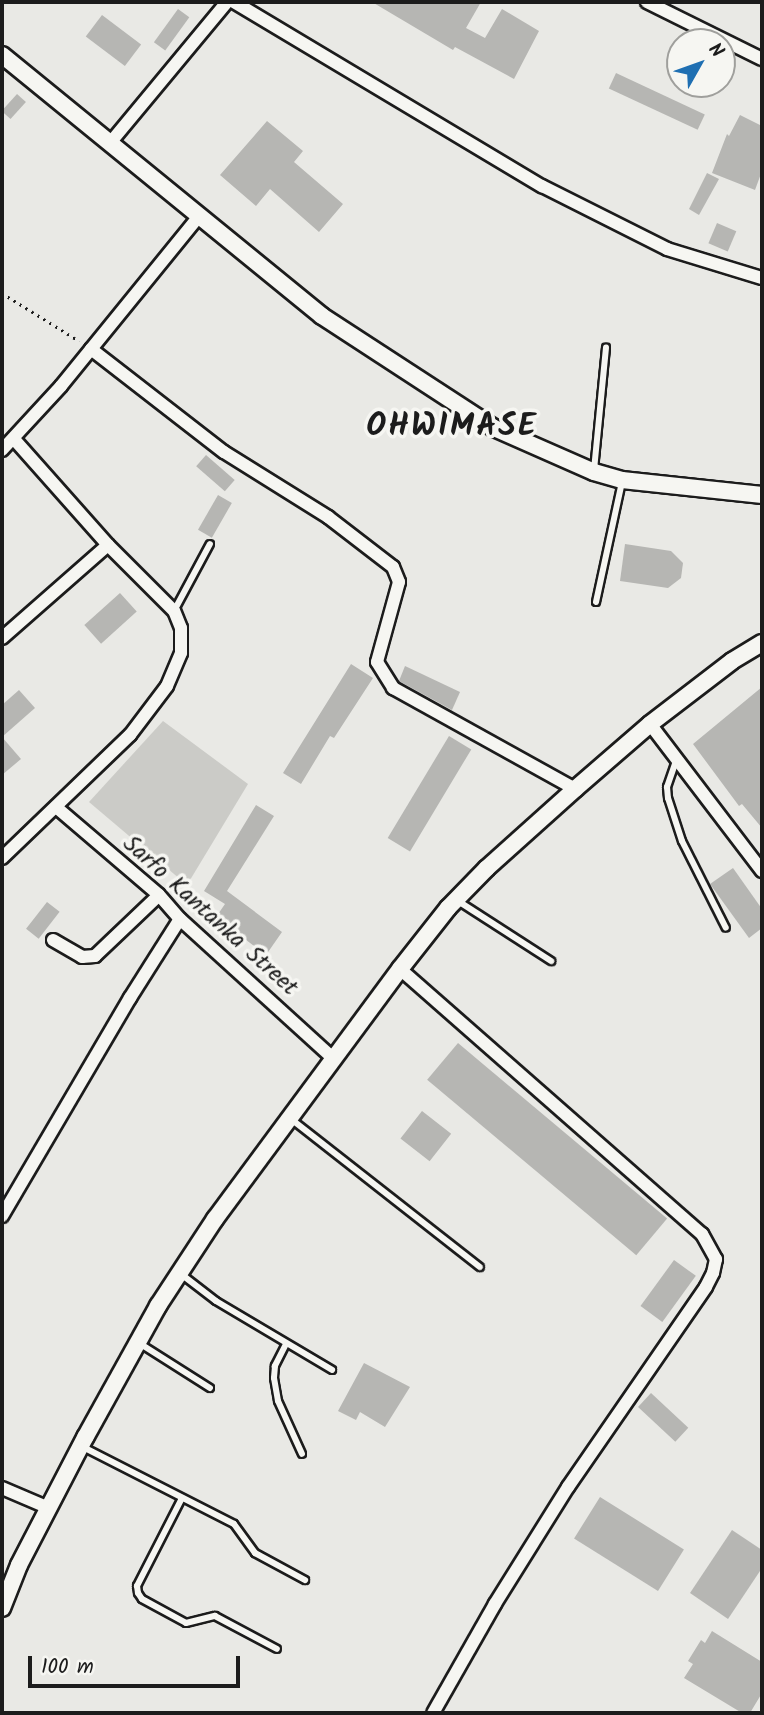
<!DOCTYPE html>
<style>
body{margin:0}
#map{position:relative;width:764px;height:1715px;overflow:hidden;background:#e9e9e5;font-family:Kalam,sans-serif}
div>[style]{position:absolute}
[style*='--x']{left:calc(var(--x)*1px);top:calc(var(--y)*1px);width:calc(var(--w)*1px);rotate:calc(var(--a)*1deg)}
.green>*{inset:0;background:#cbcbc7}
.building>*{inset:0;background:#b6b6b3;transform-origin:0 0}
.path>*{height:2.5px;margin-top:-1.25px;transform-origin:0;background:repeating-linear-gradient(90deg,#1c1c1c 0 2px,transparent 0 7px)}
.roads{filter:drop-shadow(2px 0 #1c1c1c) drop-shadow(-2px 0 #1c1c1c) drop-shadow(0 2px #1c1c1c) drop-shadow(0 -2px #1c1c1c)}
.service>*{height:6px;margin:-3px;padding:0 3px;transform-origin:3px;border-radius:3px;background:#f6f6f2}
.minor>*{height:12px;margin:-6px;padding:0 6px;transform-origin:6px;border-radius:6px;background:#f6f6f2}
.tertiary>*{height:16px;margin:-8px;padding:0 8px;transform-origin:8px;border-radius:8px;background:#f6f6f2}
span{translate:-50% -50%;white-space:nowrap;text-align:center;line-height:1.15;-webkit-text-stroke:7px #f6f6f2;paint-order:stroke}
.street-label{font-size:24px;color:#1c1c1c}
.district-label{font-size:32px;color:#1c1c1c;font-weight:700;letter-spacing:2px}
.frame{position:absolute;inset:0;border:4px solid #1c1c1c;pointer-events:none}
.north{position:absolute;left:666px;top:28px;width:70px;height:70px;box-sizing:border-box;background:#f6f6f2;border:2px solid #9f9f9c;border-radius:50%;rotate:50deg;font-size:19px;font-weight:700;line-height:28px;text-align:center;color:#1c1c1c}
.north::after{content:'';display:block;margin:auto;width:24px;height:32px;background:#1f6fb2;clip-path:polygon(50% 0,100% 100%,50% 72%,0 100%)}
.scale{position:absolute;left:28px;top:1656px;width:212px;height:32px;box-sizing:border-box;border:4px solid #1c1c1c;border-top:0;padding-left:9px;font-size:21px;line-height:24px;white-space:nowrap;color:#1c1c1c;-webkit-text-stroke:5px #f6f6f2;paint-order:stroke}
</style>
<div id="map">
<div class="green">
<div style="clip-path:polygon(163px 721px,248px 784px,187px 885px,89px 802px)"></div>
</div>
<div class="building">
<div style="clip-path:polygon(372px 2px,481px 2px,466px 28px,485px 38px,502px 9px,539px 31px,514px 79px,455px 47px,453px 50px)"></div>
<div style="left:178px;top:9px;width:14px;height:41px;rotate:36deg"></div>
<div style="left:102px;top:15px;width:49px;height:27px;rotate:37deg"></div>
<div style="left:616px;top:73px;width:98px;height:17px;rotate:25deg"></div>
<div style="left:17px;top:94px;width:12px;height:23px;rotate:42deg"></div>
<div style="clip-path:polygon(740px 115px,762px 126px,762px 171px,755px 190px,712px 173px,727px 134px,729px 136px)"></div>
<div style="clip-path:polygon(267px 121px,303px 151px,294px 162px,343px 204px,319px 232px,270px 189px,256px 206px,220px 175px)"></div>
<div style="clip-path:polygon(707px 173px,719px 179px,699px 215px,689px 209px)"></div>
<div style="left:717px;top:223px;width:21px;height:22px;rotate:23deg"></div>
<div style="left:206px;top:455px;width:38px;height:15px;rotate:41deg"></div>
<div style="left:218px;top:495px;width:16px;height:40px;rotate:30deg"></div>
<div style="clip-path:polygon(625px 544px,671px 551px,683px 563px,681px 578px,668px 588px,620px 581px)"></div>
<div style="left:120px;top:593px;width:25px;height:48px;rotate:48deg"></div>
<div style="clip-path:polygon(351px 664px,373px 678px,334px 738px,330px 736px,301px 784px,283px 773px)"></div>
<div style="clip-path:polygon(405px 666px,460px 692px,452px 710px,399px 681px)"></div>
<div style="clip-path:polygon(762px 687px,762px 828px,742px 804px,739px 806px,693px 744px)"></div>
<div style="clip-path:polygon(19px 690px,35px 708px,2px 737px,2px 705px)"></div>
<div style="left:449px;top:736px;width:26px;height:119px;rotate:31deg"></div>
<div style="clip-path:polygon(2px 737px,21px 759px,2px 775px)"></div>
<div style="clip-path:polygon(256px 805px,274px 816px,227px 891px,282px 932px,266px 955px,216px 917px,225px 904px,204px 891px)"></div>
<div style="clip-path:polygon(733px 868px,762px 909px,762px 928px,749px 938px,710px 884px)"></div>
<div style="left:47px;top:902px;width:16px;height:34px;rotate:38deg"></div>
<div style="left:458px;top:1043px;width:273px;height:48px;rotate:40deg"></div>
<div style="left:422px;top:1111px;width:37px;height:35px;rotate:38deg"></div>
<div style="left:674px;top:1260px;width:27px;height:57px;rotate:36deg"></div>
<div style="clip-path:polygon(364px 1363px,410px 1387px,385px 1427px,360px 1412px,356px 1420px,338px 1411px)"></div>
<div style="left:651px;top:1393px;width:51px;height:19px;rotate:43deg"></div>
<div style="left:600px;top:1497px;width:99px;height:49px;rotate:32deg"></div>
<div style="clip-path:polygon(732px 1530px,762px 1550px,762px 1568px,728px 1619px,690px 1593px)"></div>
<div style="clip-path:polygon(712px 1631px,762px 1662px,762px 1693px,750px 1713px,742px 1713px,684px 1678px,693px 1664px,688px 1661px,701px 1640px,705px 1643px)"></div>
</div>
<div class="path">
<div style="--x:2;--y:293;--w:91;--a:31.9"></div>
</div>
<div class="roads">
<div class="service">
<div style="--x:594;--y:470;--w:123;--a:-84.4"></div>
<div style="--x:596;--y:602;--w:123;--a:-77.8"></div>
<div style="--x:174;--y:611;--w:76;--a:-61.8"></div>
<div style="--x:677;--y:758;--w:31;--a:109"></div>
<div style="--x:667;--y:787;--w:11;--a:85"></div>
<div style="--x:668;--y:798;--w:45;--a:72"></div>
<div style="--x:682;--y:841;--w:97;--a:63.2"></div>
<div style="--x:458;--y:901;--w:111;--a:32.8"></div>
<div style="--x:291;--y:1119;--w:240;--a:38.1"></div>
<div style="--x:181;--y:1274;--w:44;--a:37.6"></div>
<div style="--x:216;--y:1301;--w:135;--a:30.7"></div>
<div style="--x:139;--y:1343;--w:84;--a:32.4"></div>
<div style="--x:286;--y:1344;--w:25;--a:117"></div>
<div style="--x:275;--y:1366;--w:12;--a:95"></div>
<div style="--x:274;--y:1378;--w:23;--a:80"></div>
<div style="--x:278;--y:1401;--w:58;--a:65.6"></div>
<div style="--x:83;--y:1447;--w:169;--a:27"></div>
<div style="--x:234;--y:1524;--w:36;--a:54"></div>
<div style="--x:255;--y:1553;--w:57;--a:28.4"></div>
<div style="--x:182;--y:1498;--w:99;--a:117.1"></div>
<div style="--x:137;--y:1586;--w:7;--a:82"></div>
<div style="--x:138;--y:1593;--w:7;--a:56"></div>
<div style="--x:142;--y:1599;--w:50;--a:28.6"></div>
<div style="--x:186;--y:1623;--w:30;--a:-14"></div>
<div style="--x:215;--y:1616;--w:70;--a:28"></div>
</div>
<div class="minor">
<div style="--x:234;--y:2;--w:359;--a:30.9"></div>
<div style="--x:542;--y:186;--w:140;--a:26.7"></div>
<div style="--x:667;--y:249;--w:99;--a:17"></div>
<div style="--x:647;--y:2;--w:128;--a:26.4"></div>
<div style="--x:110;--y:143;--w:183;--a:-50.3"></div>
<div style="--x:91;--y:349;--w:168;--a:37.8"></div>
<div style="--x:224;--y:452;--w:123;--a:32"></div>
<div style="--x:328;--y:517;--w:82;--a:37.6"></div>
<div style="--x:393;--y:567;--w:16;--a:68"></div>
<div style="--x:399;--y:582;--w:83;--a:105.4"></div>
<div style="--x:377;--y:662;--w:31;--a:58"></div>
<div style="--x:393;--y:688;--w:208;--a:29"></div>
<div style="--x:2;--y:450;--w:87;--a:-47.3"></div>
<div style="--x:61;--y:386;--w:219;--a:-50.9"></div>
<div style="--x:2;--y:638;--w:141;--a:-41.3"></div>
<div style="--x:650;--y:724;--w:185;--a:52.7"></div>
<div style="--x:56;--y:807;--w:135;--a:40.5"></div>
<div style="--x:159;--y:895;--w:32;--a:49"></div>
<div style="--x:180;--y:919;--w:208;--a:42.3"></div>
<div style="--x:2;--y:858;--w:178;--a:-43.9"></div>
<div style="--x:130;--y:735;--w:61;--a:-52.9"></div>
<div style="--x:167;--y:686;--w:36;--a:-67"></div>
<div style="--x:181;--y:653;--w:25;--a:-90"></div>
<div style="--x:181;--y:628;--w:18;--a:-112"></div>
<div style="--x:174;--y:611;--w:93;--a:-135"></div>
<div style="--x:108;--y:545;--w:142;--a:-131.6"></div>
<div style="--x:53;--y:940;--w:34;--a:30"></div>
<div style="--x:82;--y:957;--w:13;--a:-4"></div>
<div style="--x:95;--y:956;--w:88;--a:-43.6"></div>
<div style="--x:400;--y:969;--w:402;--a:41.3"></div>
<div style="--x:702;--y:1234;--w:29;--a:61"></div>
<div style="--x:716;--y:1259;--w:14;--a:102"></div>
<div style="--x:713;--y:1273;--w:16;--a:117"></div>
<div style="--x:706;--y:1287;--w:243;--a:124.6"></div>
<div style="--x:568;--y:1487;--w:138;--a:122"></div>
<div style="--x:495;--y:1604;--w:125;--a:119.6"></div>
<div style="--x:2;--y:1216;--w:253;--a:-59.6"></div>
<div style="--x:130;--y:998;--w:93;--a:-57.7"></div>
<div style="--x:2;--y:1488;--w:51;--a:23.1"></div>
</div>
<div class="tertiary">
<div style="--x:2;--y:55;--w:413;--a:39.2"></div>
<div style="--x:322;--y:316;--w:205;--a:33.1"></div>
<div style="--x:494;--y:428;--w:109;--a:23.7"></div>
<div style="--x:594;--y:472;--w:29;--a:16"></div>
<div style="--x:622;--y:480;--w:141;--a:6.1"></div>
<div style="--x:2;--y:1608;--w:46;--a:-68.4"></div>
<div style="--x:19;--y:1565;--w:145;--a:-62.6"></div>
<div style="--x:86;--y:1436;--w:149;--a:-61"></div>
<div style="--x:158;--y:1306;--w:104;--a:-56.8"></div>
<div style="--x:215;--y:1219;--w:311;--a:-53.5"></div>
<div style="--x:400;--y:969;--w:78;--a:-51.8"></div>
<div style="--x:448;--y:908;--w:56;--a:-45.7"></div>
<div style="--x:487;--y:868;--w:118;--a:-41.9"></div>
<div style="--x:575;--y:789;--w:99;--a:-40.9"></div>
<div style="--x:650;--y:724;--w:103;--a:-37.5"></div>
<div style="--x:732;--y:661;--w:35;--a:-31"></div>
</div>
</div>
<div class="street-label">
<span style="left:210px;top:916px;rotate:42deg">Sarfo Kantanka Street</span>
</div>
<div class="district-label">
<span style="left:452px;top:427px">OHWIMASE</span>
</div>
<div class="frame"></div>
<div class="north">N</div>
<div class="scale">100 m</div>
</div>
